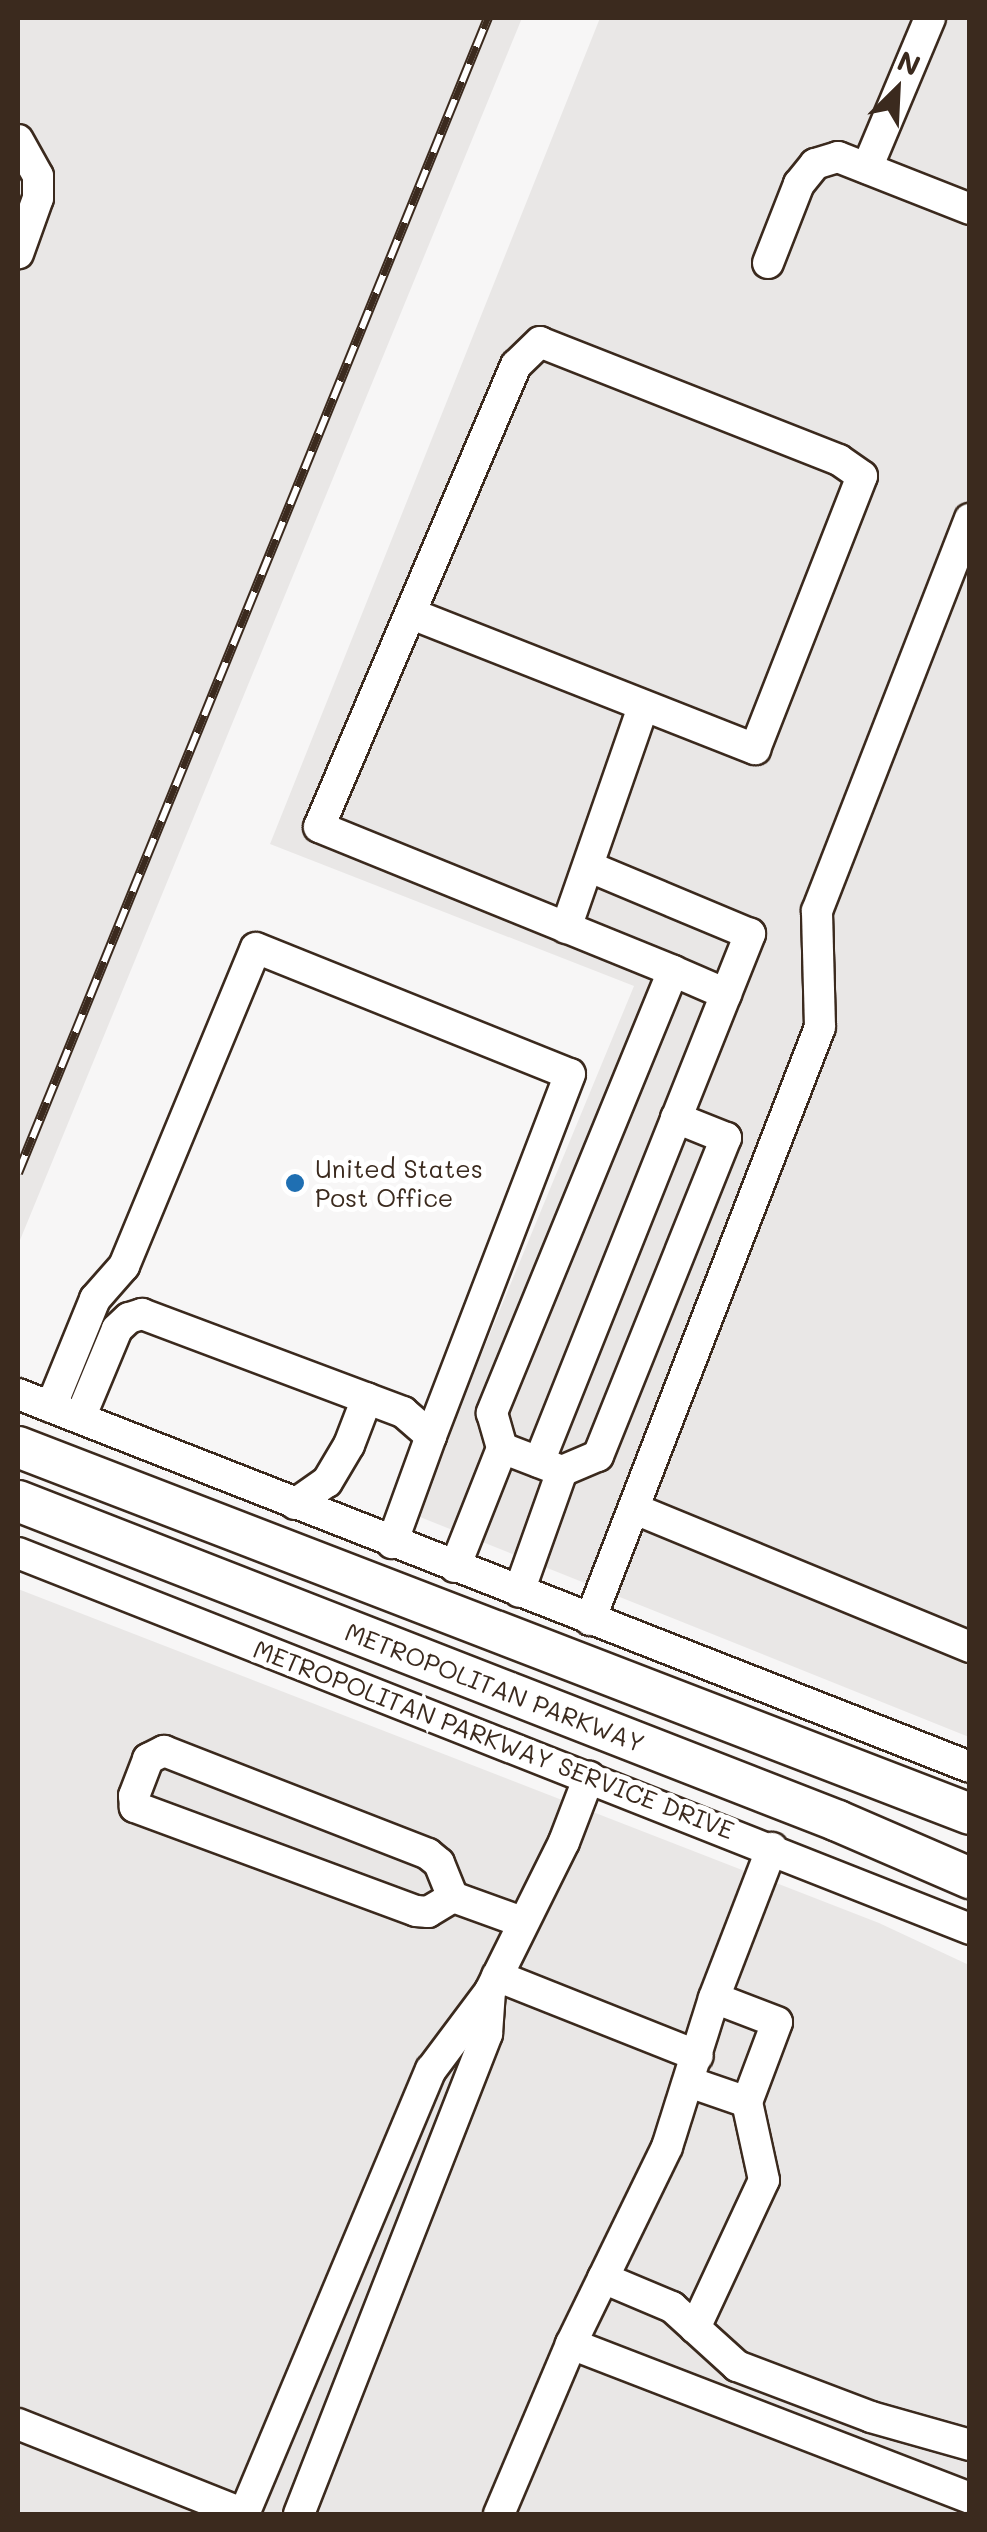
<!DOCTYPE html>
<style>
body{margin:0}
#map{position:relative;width:987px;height:2532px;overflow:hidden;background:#f7f6f6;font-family:Mali,sans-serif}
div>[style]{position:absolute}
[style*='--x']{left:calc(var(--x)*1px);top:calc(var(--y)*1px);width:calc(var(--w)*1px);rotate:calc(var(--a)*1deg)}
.built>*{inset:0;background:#e9e7e6}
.roads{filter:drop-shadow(2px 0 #3b2a1e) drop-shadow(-2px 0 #3b2a1e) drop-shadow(0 2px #3b2a1e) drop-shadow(0 -2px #3b2a1e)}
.minor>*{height:30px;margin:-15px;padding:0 15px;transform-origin:15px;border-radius:15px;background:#fff}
.major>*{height:40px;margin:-20px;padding:0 20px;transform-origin:20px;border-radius:20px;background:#fff}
.rail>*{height:10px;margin-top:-5px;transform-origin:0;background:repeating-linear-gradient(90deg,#fff 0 19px,#3b2a1e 0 38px);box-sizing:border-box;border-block:2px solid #3b2a1e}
.dots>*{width:28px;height:28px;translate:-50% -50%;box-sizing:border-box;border:5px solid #fff;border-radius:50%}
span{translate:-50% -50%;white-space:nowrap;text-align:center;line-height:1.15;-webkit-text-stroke:10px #fff;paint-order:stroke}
.poi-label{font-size:25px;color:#3b2a1e}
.left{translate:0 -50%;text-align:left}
.street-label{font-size:25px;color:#3b2a1e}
.frame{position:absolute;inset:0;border:20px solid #3b2a1e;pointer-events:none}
.north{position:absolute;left:847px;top:40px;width:100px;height:100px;-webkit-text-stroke:8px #fff;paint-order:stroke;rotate:24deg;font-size:28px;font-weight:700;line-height:40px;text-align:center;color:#3b2a1e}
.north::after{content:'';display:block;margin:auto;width:35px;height:45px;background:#3b2a1e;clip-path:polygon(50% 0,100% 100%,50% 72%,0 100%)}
</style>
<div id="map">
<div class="built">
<div style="clip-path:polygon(18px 18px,522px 18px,18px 1245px)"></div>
<div style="clip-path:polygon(600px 18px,969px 18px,969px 1737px,415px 1515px,634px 986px,270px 844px)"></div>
<div style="clip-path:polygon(18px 1589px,879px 1923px,969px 1965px,969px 2514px,18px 2514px)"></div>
</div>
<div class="roads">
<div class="minor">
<div style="--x:18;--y:140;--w:41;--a:60.9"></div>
<div style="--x:38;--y:176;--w:22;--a:90"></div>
<div style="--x:38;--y:198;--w:59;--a:109.7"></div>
<div style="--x:867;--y:168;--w:163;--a:-67.2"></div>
<div style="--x:768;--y:263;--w:85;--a:-68.6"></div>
<div style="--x:799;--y:184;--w:26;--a:-51"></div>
<div style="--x:815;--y:164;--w:24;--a:-17"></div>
<div style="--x:838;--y:157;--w:142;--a:21.5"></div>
<div style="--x:412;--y:614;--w:369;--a:21.5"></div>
<div style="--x:755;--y:749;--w:293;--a:-68.6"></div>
<div style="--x:862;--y:476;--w:28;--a:-145"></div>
<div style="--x:839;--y:460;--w:321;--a:-158.5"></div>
<div style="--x:540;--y:342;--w:33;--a:136"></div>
<div style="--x:516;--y:365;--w:502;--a:113.09"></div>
<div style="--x:319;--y:827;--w:382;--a:22.1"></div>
<div style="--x:673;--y:971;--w:478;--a:112.3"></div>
<div style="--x:492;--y:1413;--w:36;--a:74"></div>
<div style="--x:566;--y:928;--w:234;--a:-70.8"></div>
<div style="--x:673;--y:971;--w:58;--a:23.5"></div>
<div style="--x:18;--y:1394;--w:1022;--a:21.4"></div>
<div style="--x:51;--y:1407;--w:117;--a:-67.8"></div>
<div style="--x:95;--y:1299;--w:44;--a:-48.7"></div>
<div style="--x:124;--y:1266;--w:344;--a:-67.5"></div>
<div style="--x:256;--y:948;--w:338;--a:21.9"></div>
<div style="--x:570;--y:1074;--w:388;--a:111"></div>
<div style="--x:80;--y:1418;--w:96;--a:-67.4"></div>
<div style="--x:117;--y:1329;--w:16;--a:-43"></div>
<div style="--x:129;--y:1318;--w:14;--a:-17"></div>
<div style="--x:142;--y:1314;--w:279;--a:20.6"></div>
<div style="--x:403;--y:1412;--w:37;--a:41"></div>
<div style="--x:431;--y:1436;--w:114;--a:110"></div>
<div style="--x:539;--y:1462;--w:569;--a:-68.22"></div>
<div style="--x:750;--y:934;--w:173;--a:-157.3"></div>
<div style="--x:562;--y:1471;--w:39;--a:-23"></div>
<div style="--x:598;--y:1456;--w:343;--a:-68.1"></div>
<div style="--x:726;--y:1138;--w:54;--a:-158.2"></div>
<div style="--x:295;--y:1504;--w:39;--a:-35"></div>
<div style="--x:327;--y:1482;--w:43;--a:-59.3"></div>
<div style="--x:349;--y:1445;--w:50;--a:-69"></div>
<div style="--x:635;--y:1509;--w:362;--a:22.4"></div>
<div style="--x:18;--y:1553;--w:1024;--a:21.55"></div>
<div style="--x:455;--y:1567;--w:128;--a:-68.4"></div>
<div style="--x:502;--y:1448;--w:64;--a:21"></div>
<div style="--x:562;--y:1471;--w:128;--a:109.6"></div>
<div style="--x:590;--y:1620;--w:636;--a:-68.8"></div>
<div style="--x:820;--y:1027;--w:116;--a:-91.5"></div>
<div style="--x:817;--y:911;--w:421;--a:-68.7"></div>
<div style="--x:453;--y:1897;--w:29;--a:149"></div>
<div style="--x:428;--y:1912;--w:12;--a:-175"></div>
<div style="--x:416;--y:1911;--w:300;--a:-159.7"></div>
<div style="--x:135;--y:1807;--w:11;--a:-95"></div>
<div style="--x:134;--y:1796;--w:40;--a:-69"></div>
<div style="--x:148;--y:1759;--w:18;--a:-27"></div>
<div style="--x:164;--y:1751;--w:283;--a:21.3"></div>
<div style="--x:428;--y:1854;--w:14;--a:39"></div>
<div style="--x:439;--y:1863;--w:37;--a:68"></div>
<div style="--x:453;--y:1897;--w:73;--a:19.9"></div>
<div style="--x:497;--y:1976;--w:216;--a:21.7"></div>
<div style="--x:689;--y:2082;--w:61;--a:19"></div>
<div style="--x:603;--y:2278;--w:75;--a:22.8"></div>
<div style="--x:672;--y:2307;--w:88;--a:42.2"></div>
<div style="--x:737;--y:2366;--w:143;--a:20.8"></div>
<div style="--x:871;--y:2417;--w:103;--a:15.8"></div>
<div style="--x:695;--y:2328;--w:163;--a:-65"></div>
<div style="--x:764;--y:2180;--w:80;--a:-102.3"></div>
<div style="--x:747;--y:2102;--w:85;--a:-69.4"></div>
<div style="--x:777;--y:2022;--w:67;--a:-159.1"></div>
<div style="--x:571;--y:2344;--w:428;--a:21.1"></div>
<div style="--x:18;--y:2424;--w:243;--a:21.7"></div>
<div style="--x:244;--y:2514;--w:482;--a:-67.2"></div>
<div style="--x:431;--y:2070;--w:99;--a:-53.2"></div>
<div style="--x:490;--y:1991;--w:166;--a:-63.6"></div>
<div style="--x:564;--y:1842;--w:70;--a:-69"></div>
<div style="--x:299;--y:2514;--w:516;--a:-68.61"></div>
<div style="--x:487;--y:2034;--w:43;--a:-86"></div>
<div style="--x:499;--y:2514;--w:185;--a:-67"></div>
<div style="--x:571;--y:2344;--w:219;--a:-64"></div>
<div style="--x:667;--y:2147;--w:156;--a:-72.5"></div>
<div style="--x:714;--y:1998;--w:161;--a:-68.9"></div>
</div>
<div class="major">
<div style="--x:18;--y:1447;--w:1020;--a:21.08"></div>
<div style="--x:18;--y:1501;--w:880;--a:21.32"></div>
<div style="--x:838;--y:1821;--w:144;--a:23.4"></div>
</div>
</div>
<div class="rail">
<div style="--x:18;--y:1173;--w:1247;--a:-67.86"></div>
</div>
<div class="dots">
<div style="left:295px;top:1183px;background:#1f6fb2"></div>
</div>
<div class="poi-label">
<span class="left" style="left:315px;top:1183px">United States<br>Post Office</span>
</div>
<div class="street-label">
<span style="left:495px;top:1687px;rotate:21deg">METROPOLITAN PARKWAY</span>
<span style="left:494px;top:1739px;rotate:21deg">METROPOLITAN PARKWAY SERVICE DRIVE</span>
</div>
<div class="frame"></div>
<div class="north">N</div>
</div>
